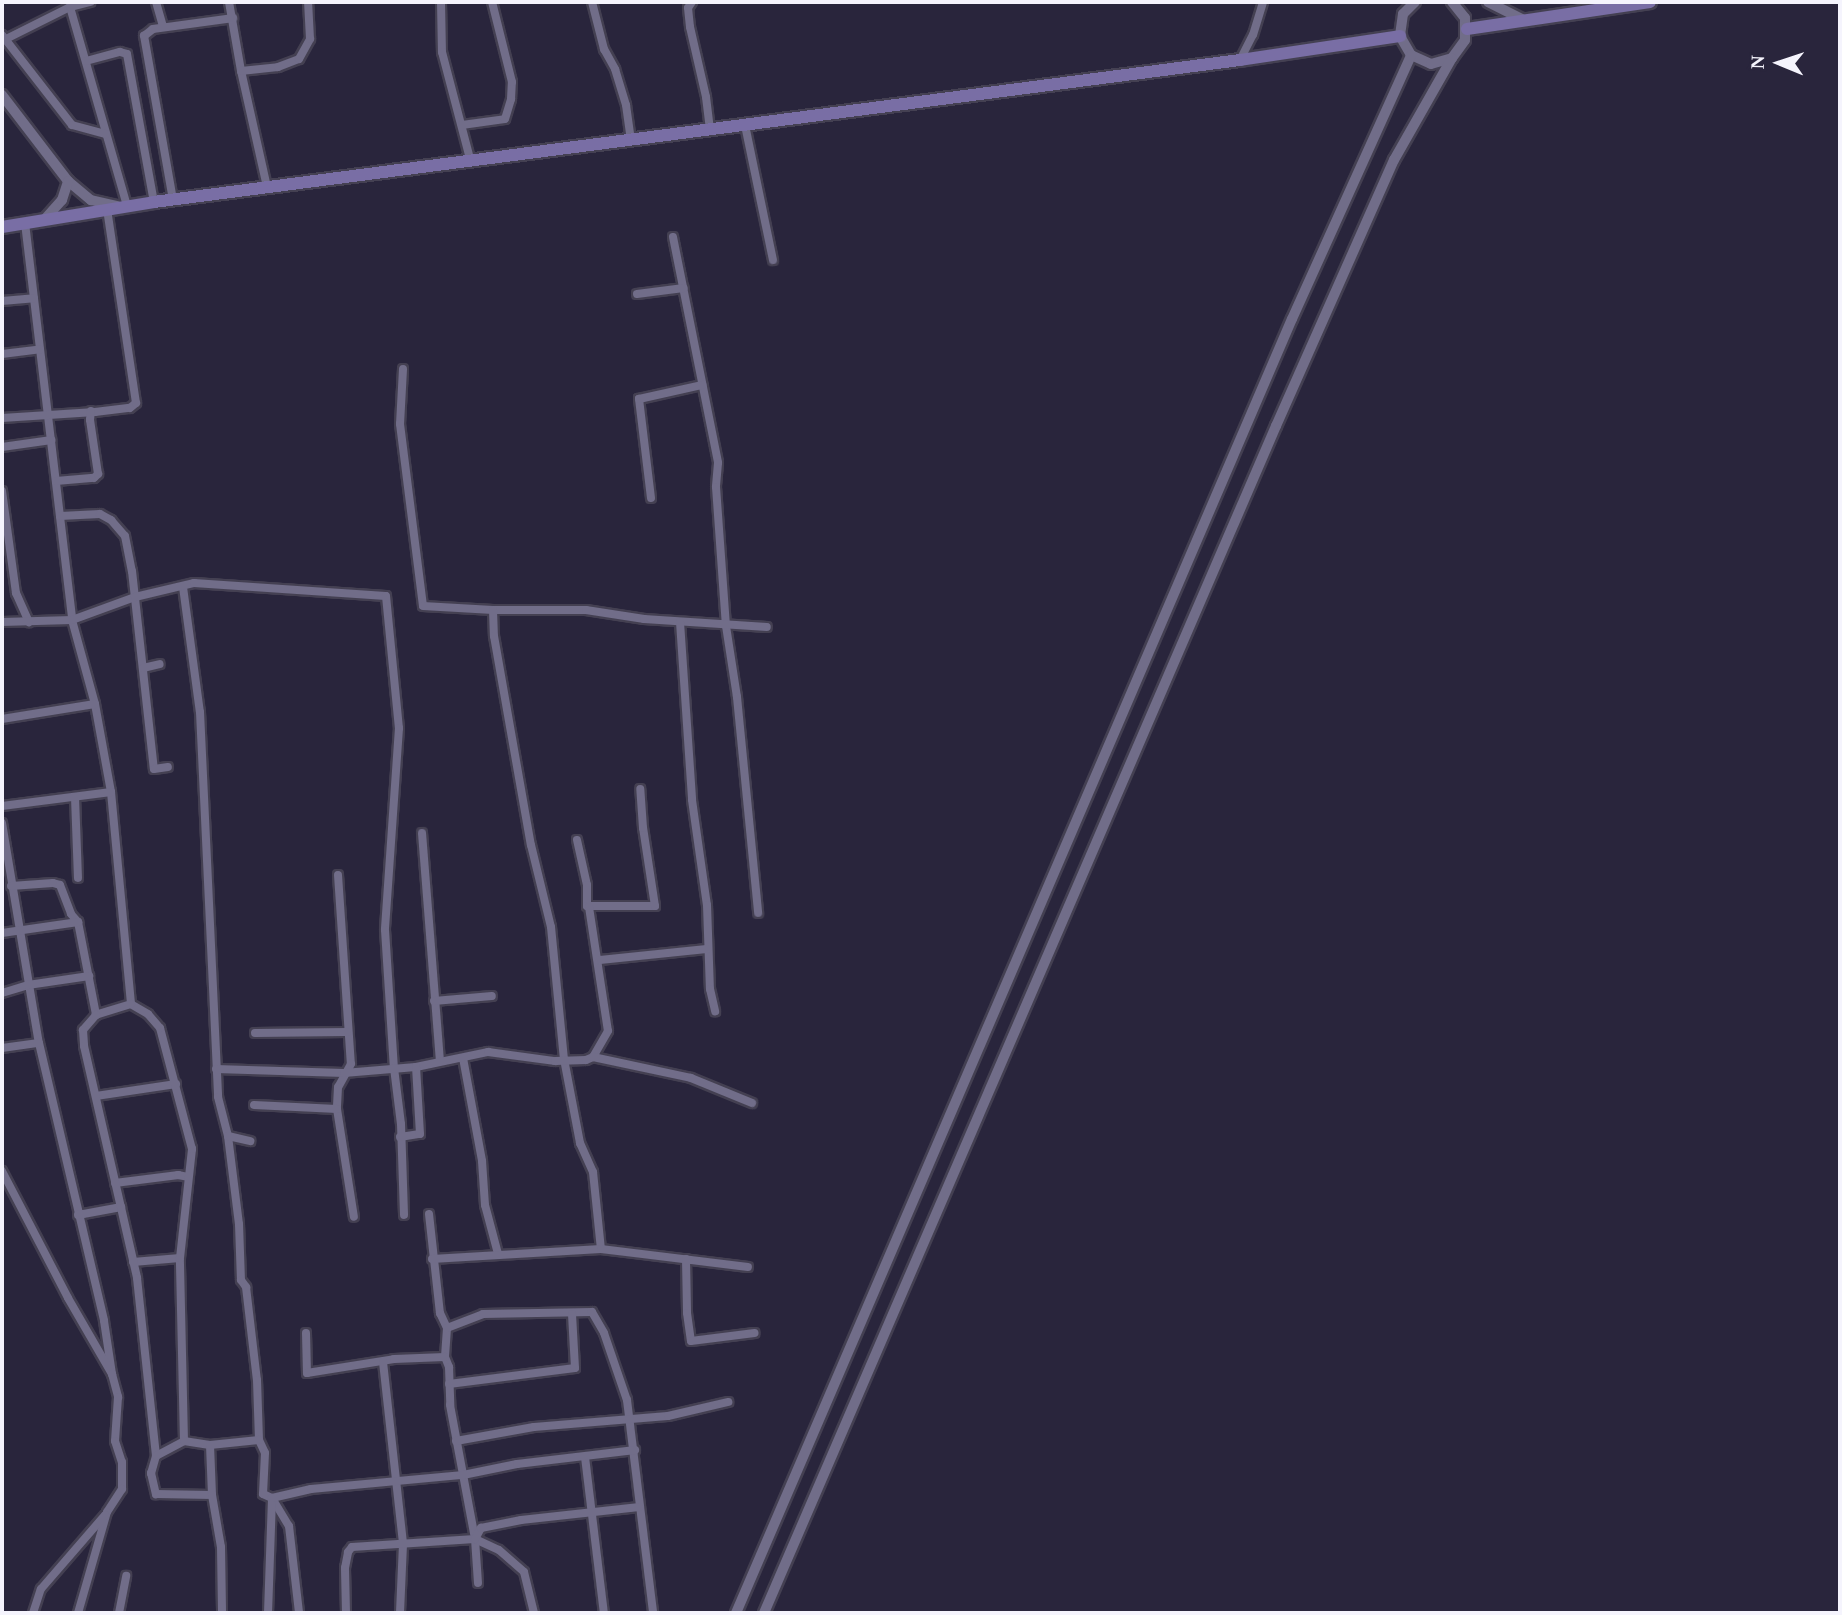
<!DOCTYPE html>
<style>
body{margin:0}
#map{position:relative;width:1842px;height:1615px;overflow:hidden;background:#29253c;font-family:"Times New Roman",serif}
div>[style]{position:absolute}
[style*='--x']{left:calc(var(--x)*1px);top:calc(var(--y)*1px);width:calc(var(--w)*1px);rotate:calc(var(--a)*1deg)}
.roads{filter:drop-shadow(2px 0 #444052) drop-shadow(-2px 0 #444052) drop-shadow(0 2px #444052) drop-shadow(0 -2px #444052)}
.minor>*{height:8px;margin:-4px;padding:0 4px;transform-origin:4px;border-radius:4px;background:#716d89}
.tertiary>*{height:10px;margin:-5px;padding:0 5px;transform-origin:5px;border-radius:5px;background:#716d89}
.secondary>*{height:12px;margin:-6px;padding:0 6px;transform-origin:6px;border-radius:6px;background:#796ea5}
span{translate:-50% -50%;white-space:nowrap;text-align:center;line-height:1.15;-webkit-text-stroke:6px #29253c;paint-order:stroke}
.frame{position:absolute;inset:0;border:4px solid #f5f4fd;pointer-events:none}
.north{position:absolute;left:1744px;top:28px;width:70px;height:70px;-webkit-text-stroke:5px #29253c;paint-order:stroke;rotate:272deg;font-size:19px;font-weight:700;line-height:28px;text-align:center;color:#f5f4fd}
.north::after{content:'';display:block;margin:auto;width:24px;height:32px;background:#f5f4fd;clip-path:polygon(50% 0,100% 100%,50% 72%,0 100%)}
</style>
<div id="map">
<div class="roads">
<div class="minor">
<div style="--x:156;--y:2;--w:26;--a:74"></div>
<div style="--x:229;--y:2;--w:70;--a:80.1"></div>
<div style="--x:441;--y:2;--w:50;--a:88.9"></div>
<div style="--x:442;--y:52;--w:111;--a:75.3"></div>
<div style="--x:592;--y:2;--w:49;--a:75.7"></div>
<div style="--x:604;--y:49;--w:23;--a:61"></div>
<div style="--x:615;--y:69;--w:38;--a:73"></div>
<div style="--x:626;--y:105;--w:34;--a:82"></div>
<div style="--x:692;--y:2;--w:7;--a:124"></div>
<div style="--x:688;--y:8;--w:19;--a:84"></div>
<div style="--x:690;--y:27;--w:72;--a:77.1"></div>
<div style="--x:706;--y:97;--w:31;--a:83"></div>
<div style="--x:70;--y:7;--w:207;--a:74"></div>
<div style="--x:2;--y:35;--w:114;--a:52.1"></div>
<div style="--x:72;--y:125;--w:35;--a:15"></div>
<div style="--x:2;--y:41;--w:76;--a:-26.6"></div>
<div style="--x:70;--y:7;--w:21;--a:-14"></div>
<div style="--x:1240;--y:60;--w:28;--a:-63"></div>
<div style="--x:1253;--y:35;--w:34;--a:-73"></div>
<div style="--x:86;--y:61;--w:35;--a:-15"></div>
<div style="--x:120;--y:52;--w:7;--a:16"></div>
<div style="--x:127;--y:54;--w:150;--a:79.7"></div>
<div style="--x:462;--y:125;--w:43;--a:-7.9"></div>
<div style="--x:505;--y:119;--w:21;--a:-73"></div>
<div style="--x:511;--y:99;--w:17;--a:-87"></div>
<div style="--x:512;--y:82;--w:82;--a:-104"></div>
<div style="--x:745;--y:125;--w:138;--a:78.3"></div>
<div style="--x:267;--y:187;--w:119;--a:-102.6"></div>
<div style="--x:241;--y:71;--w:37;--a:-6"></div>
<div style="--x:278;--y:67;--w:22;--a:-21"></div>
<div style="--x:299;--y:59;--w:23;--a:-61"></div>
<div style="--x:310;--y:39;--w:37;--a:-93"></div>
<div style="--x:173;--y:200;--w:167;--a:-100"></div>
<div style="--x:144;--y:36;--w:11;--a:-38"></div>
<div style="--x:153;--y:29;--w:81;--a:-7.8"></div>
<div style="--x:25;--y:223;--w:400;--a:83.2"></div>
<div style="--x:72;--y:620;--w:87;--a:74.7"></div>
<div style="--x:95;--y:704;--w:89;--a:79.7"></div>
<div style="--x:111;--y:792;--w:213;--a:84.6"></div>
<div style="--x:673;--y:237;--w:230;--a:78.7"></div>
<div style="--x:718;--y:463;--w:24;--a:95"></div>
<div style="--x:716;--y:487;--w:139;--a:85.9"></div>
<div style="--x:726;--y:626;--w:72;--a:81.2"></div>
<div style="--x:737;--y:697;--w:217;--a:84.4"></div>
<div style="--x:637;--y:294;--w:47;--a:-7.3"></div>
<div style="--x:2;--y:301;--w:32;--a:-5"></div>
<div style="--x:2;--y:354;--w:38;--a:-7"></div>
<div style="--x:403;--y:369;--w:55;--a:93.1"></div>
<div style="--x:400;--y:424;--w:183;--a:82.8"></div>
<div style="--x:423;--y:606;--w:70;--a:3.3"></div>
<div style="--x:493;--y:610;--w:93;--a:0"></div>
<div style="--x:586;--y:610;--w:59;--a:8.8"></div>
<div style="--x:644;--y:619;--w:123;--a:3.7"></div>
<div style="--x:2;--y:418;--w:93;--a:-3.7"></div>
<div style="--x:95;--y:412;--w:35;--a:-7"></div>
<div style="--x:130;--y:408;--w:8;--a:-40"></div>
<div style="--x:136;--y:403;--w:196;--a:-98.5"></div>
<div style="--x:2;--y:447;--w:50;--a:-8"></div>
<div style="--x:56;--y:481;--w:38;--a:-5"></div>
<div style="--x:94;--y:478;--w:6;--a:-45"></div>
<div style="--x:98;--y:474;--w:55;--a:-98.4"></div>
<div style="--x:90;--y:420;--w:9;--a:-84"></div>
<div style="--x:2;--y:491;--w:103;--a:82.2"></div>
<div style="--x:16;--y:593;--w:32;--a:66"></div>
<div style="--x:651;--y:498;--w:100;--a:-96.9"></div>
<div style="--x:639;--y:399;--w:65;--a:-12.5"></div>
<div style="--x:60;--y:516;--w:40;--a:-2.9"></div>
<div style="--x:100;--y:514;--w:13;--a:29"></div>
<div style="--x:111;--y:520;--w:21;--a:49"></div>
<div style="--x:125;--y:536;--w:36;--a:79"></div>
<div style="--x:132;--y:571;--w:199;--a:83.7"></div>
<div style="--x:154;--y:769;--w:14;--a:-8"></div>
<div style="--x:183;--y:587;--w:126;--a:82.3"></div>
<div style="--x:200;--y:712;--w:385;--a:87.3"></div>
<div style="--x:218;--y:1097;--w:40;--a:75.6"></div>
<div style="--x:228;--y:1136;--w:89;--a:82.9"></div>
<div style="--x:239;--y:1224;--w:56;--a:88"></div>
<div style="--x:241;--y:1280;--w:9;--a:54"></div>
<div style="--x:246;--y:1287;--w:94;--a:83.3"></div>
<div style="--x:257;--y:1380;--w:60;--a:88.1"></div>
<div style="--x:259;--y:1440;--w:14;--a:65"></div>
<div style="--x:265;--y:1453;--w:41;--a:92.8"></div>
<div style="--x:263;--y:1494;--w:10;--a:24"></div>
<div style="--x:272;--y:1498;--w:33;--a:59"></div>
<div style="--x:289;--y:1526;--w:88;--a:83.4"></div>
<div style="--x:493;--y:610;--w:26;--a:88"></div>
<div style="--x:494;--y:636;--w:212;--a:80"></div>
<div style="--x:531;--y:845;--w:84;--a:76.3"></div>
<div style="--x:551;--y:927;--w:133;--a:84.4"></div>
<div style="--x:564;--y:1059;--w:86;--a:79.2"></div>
<div style="--x:580;--y:1143;--w:32;--a:66"></div>
<div style="--x:593;--y:1172;--w:77;--a:84.1"></div>
<div style="--x:2;--y:622;--w:70;--a:-1.6"></div>
<div style="--x:72;--y:620;--w:67;--a:-20.1"></div>
<div style="--x:135;--y:597;--w:61;--a:-13.3"></div>
<div style="--x:194;--y:583;--w:192;--a:3.9"></div>
<div style="--x:386;--y:596;--w:133;--a:84.4"></div>
<div style="--x:399;--y:728;--w:202;--a:94"></div>
<div style="--x:385;--y:930;--w:138;--a:86.3"></div>
<div style="--x:394;--y:1068;--w:56;--a:82.9"></div>
<div style="--x:401;--y:1124;--w:91;--a:88.1"></div>
<div style="--x:680;--y:622;--w:178;--a:86.1"></div>
<div style="--x:692;--y:800;--w:106;--a:81.9"></div>
<div style="--x:707;--y:905;--w:84;--a:88"></div>
<div style="--x:710;--y:989;--w:23;--a:77"></div>
<div style="--x:143;--y:668;--w:17;--a:-13"></div>
<div style="--x:2;--y:719;--w:94;--a:-9.2"></div>
<div style="--x:75;--y:797;--w:81;--a:87.9"></div>
<div style="--x:2;--y:806;--w:110;--a:-7.3"></div>
<div style="--x:2;--y:823;--w:223;--a:80.5"></div>
<div style="--x:39;--y:1043;--w:285;--a:76.8"></div>
<div style="--x:104;--y:1321;--w:54;--a:81.4"></div>
<div style="--x:422;--y:833;--w:228;--a:85.5"></div>
<div style="--x:577;--y:840;--w:46;--a:77.5"></div>
<div style="--x:587;--y:885;--w:21;--a:90"></div>
<div style="--x:587;--y:906;--w:68;--a:0"></div>
<div style="--x:655;--y:906;--w:79;--a:-98.7"></div>
<div style="--x:643;--y:828;--w:39;--a:-94"></div>
<div style="--x:338;--y:875;--w:189;--a:86.1"></div>
<div style="--x:351;--y:1064;--w:26;--a:119"></div>
<div style="--x:338;--y:1087;--w:22;--a:93"></div>
<div style="--x:337;--y:1109;--w:109;--a:81.1"></div>
<div style="--x:11;--y:886;--w:42;--a:-4.1"></div>
<div style="--x:53;--y:883;--w:7;--a:16"></div>
<div style="--x:60;--y:885;--w:31;--a:69"></div>
<div style="--x:71;--y:914;--w:11;--a:49"></div>
<div style="--x:78;--y:922;--w:95;--a:79"></div>
<div style="--x:589;--y:907;--w:125;--a:81.3"></div>
<div style="--x:608;--y:1031;--w:30;--a:120"></div>
<div style="--x:2;--y:933;--w:77;--a:-8.2"></div>
<div style="--x:599;--y:960;--w:109;--a:-5.8"></div>
<div style="--x:2;--y:993;--w:27;--a:-17"></div>
<div style="--x:28;--y:985;--w:62;--a:-8.4"></div>
<div style="--x:434;--y:1001;--w:58;--a:-4.9"></div>
<div style="--x:255;--y:1033;--w:92;--a:-0.6"></div>
<div style="--x:2;--y:1048;--w:37;--a:-8"></div>
<div style="--x:463;--y:1058;--w:105;--a:79.5"></div>
<div style="--x:482;--y:1161;--w:44;--a:86.1"></div>
<div style="--x:485;--y:1205;--w:51;--a:75.1"></div>
<div style="--x:216;--y:1069;--w:128;--a:1.8"></div>
<div style="--x:344;--y:1073;--w:72;--a:-4.8"></div>
<div style="--x:416;--y:1067;--w:74;--a:-11.8"></div>
<div style="--x:488;--y:1052;--w:68;--a:7.7"></div>
<div style="--x:555;--y:1061;--w:31;--a:-2"></div>
<div style="--x:586;--y:1060;--w:8;--a:-23"></div>
<div style="--x:593;--y:1057;--w:100;--a:12.1"></div>
<div style="--x:691;--y:1078;--w:66;--a:22.3"></div>
<div style="--x:96;--y:1096;--w:81;--a:-8.5"></div>
<div style="--x:254;--y:1105;--w:83;--a:2.8"></div>
<div style="--x:228;--y:1136;--w:23;--a:13"></div>
<div style="--x:400;--y:1137;--w:20;--a:-9"></div>
<div style="--x:420;--y:1134;--w:67;--a:-93.4"></div>
<div style="--x:2;--y:1171;--w:143;--a:62.5"></div>
<div style="--x:68;--y:1298;--w:88;--a:59.9"></div>
<div style="--x:112;--y:1374;--w:24;--a:75"></div>
<div style="--x:118;--y:1397;--w:44;--a:93.9"></div>
<div style="--x:115;--y:1441;--w:22;--a:72"></div>
<div style="--x:122;--y:1462;--w:27;--a:90"></div>
<div style="--x:122;--y:1489;--w:27;--a:123"></div>
<div style="--x:107;--y:1512;--w:105;--a:106"></div>
<div style="--x:115;--y:1183;--w:64;--a:-7.2"></div>
<div style="--x:178;--y:1175;--w:10;--a:11"></div>
<div style="--x:429;--y:1214;--w:100;--a:83.7"></div>
<div style="--x:440;--y:1313;--w:17;--a:65"></div>
<div style="--x:447;--y:1328;--w:29;--a:94"></div>
<div style="--x:445;--y:1357;--w:11;--a:68"></div>
<div style="--x:449;--y:1367;--w:38;--a:88"></div>
<div style="--x:450;--y:1405;--w:136;--a:79.4"></div>
<div style="--x:475;--y:1539;--w:44;--a:86.1"></div>
<div style="--x:78;--y:1215;--w:44;--a:-10.5"></div>
<div style="--x:432;--y:1259;--w:169;--a:-3.4"></div>
<div style="--x:601;--y:1249;--w:148;--a:7"></div>
<div style="--x:686;--y:1259;--w:54;--a:88.9"></div>
<div style="--x:687;--y:1313;--w:28;--a:82"></div>
<div style="--x:691;--y:1341;--w:64;--a:-7.1"></div>
<div style="--x:133;--y:1262;--w:47;--a:-4.9"></div>
<div style="--x:447;--y:1328;--w:39;--a:-21"></div>
<div style="--x:483;--y:1314;--w:109;--a:-1.1"></div>
<div style="--x:592;--y:1312;--w:24;--a:60"></div>
<div style="--x:604;--y:1333;--w:71;--a:71.1"></div>
<div style="--x:627;--y:1400;--w:215;--a:83"></div>
<div style="--x:306;--y:1333;--w:40;--a:88.6"></div>
<div style="--x:307;--y:1373;--w:88;--a:-9.1"></div>
<div style="--x:394;--y:1359;--w:51;--a:-2.2"></div>
<div style="--x:383;--y:1362;--w:183;--a:83.7"></div>
<div style="--x:403;--y:1544;--w:69;--a:92.5"></div>
<div style="--x:449;--y:1384;--w:127;--a:-7.2"></div>
<div style="--x:575;--y:1368;--w:54;--a:-93.2"></div>
<div style="--x:184;--y:1441;--w:183;--a:-91.3"></div>
<div style="--x:180;--y:1258;--w:110;--a:-83.7"></div>
<div style="--x:192;--y:1149;--w:125;--a:-104.8"></div>
<div style="--x:160;--y:1028;--w:18;--a:-131"></div>
<div style="--x:148;--y:1014;--w:20;--a:-150"></div>
<div style="--x:131;--y:1004;--w:37;--a:163"></div>
<div style="--x:96;--y:1015;--w:20;--a:131"></div>
<div style="--x:83;--y:1030;--w:16;--a:86"></div>
<div style="--x:84;--y:1046;--w:238;--a:77.1"></div>
<div style="--x:137;--y:1278;--w:179;--a:83.9"></div>
<div style="--x:156;--y:1456;--w:18;--a:106"></div>
<div style="--x:151;--y:1473;--w:22;--a:77"></div>
<div style="--x:156;--y:1494;--w:56;--a:1"></div>
<div style="--x:456;--y:1441;--w:79;--a:-10.2"></div>
<div style="--x:534;--y:1427;--w:134;--a:-4.7"></div>
<div style="--x:668;--y:1416;--w:62;--a:-13.1"></div>
<div style="--x:210;--y:1445;--w:50;--a:87.7"></div>
<div style="--x:212;--y:1495;--w:53;--a:80.2"></div>
<div style="--x:221;--y:1547;--w:66;--a:89.1"></div>
<div style="--x:156;--y:1456;--w:32;--a:-28"></div>
<div style="--x:184;--y:1441;--w:26;--a:9"></div>
<div style="--x:210;--y:1445;--w:49;--a:-5.8"></div>
<div style="--x:585;--y:1457;--w:157;--a:83.1"></div>
<div style="--x:475;--y:1539;--w:26;--a:25"></div>
<div style="--x:499;--y:1550;--w:33;--a:41"></div>
<div style="--x:524;--y:1572;--w:42;--a:76.3"></div>
<div style="--x:33;--y:1613;--w:25;--a:-72"></div>
<div style="--x:41;--y:1589;--w:98;--a:-49.1"></div>
<div style="--x:119;--y:1613;--w:38;--a:-79"></div>
<div style="--x:268;--y:1613;--w:115;--a:-88"></div>
<div style="--x:272;--y:1498;--w:40;--a:-13"></div>
<div style="--x:311;--y:1489;--w:153;--a:-5.3"></div>
<div style="--x:463;--y:1475;--w:55;--a:-11.5"></div>
<div style="--x:517;--y:1464;--w:119;--a:-6.8"></div>
<div style="--x:346;--y:1613;--w:45;--a:-91.3"></div>
<div style="--x:345;--y:1568;--w:16;--a:-79"></div>
<div style="--x:348;--y:1552;--w:6;--a:-51"></div>
<div style="--x:352;--y:1547;--w:123;--a:-3.7"></div>
<div style="--x:475;--y:1539;--w:13;--a:-61"></div>
<div style="--x:481;--y:1528;--w:41;--a:-11.3"></div>
<div style="--x:521;--y:1520;--w:119;--a:-6.3"></div>
</div>
<div class="tertiary">
<div style="--x:1415;--y:2;--w:17;--a:135"></div>
<div style="--x:1403;--y:14;--w:22;--a:98"></div>
<div style="--x:1400;--y:36;--w:22;--a:60"></div>
<div style="--x:1411;--y:55;--w:22;--a:24"></div>
<div style="--x:1431;--y:64;--w:22;--a:-16"></div>
<div style="--x:1452;--y:58;--w:22;--a:-54"></div>
<div style="--x:1465;--y:40;--w:22;--a:-90"></div>
<div style="--x:1465;--y:18;--w:21;--a:-129"></div>
<div style="--x:1488;--y:2;--w:40;--a:26.6"></div>
<div style="--x:2;--y:95;--w:108;--a:52.5"></div>
<div style="--x:68;--y:181;--w:30;--a:40"></div>
<div style="--x:91;--y:200;--w:27;--a:13"></div>
<div style="--x:44;--y:220;--w:27;--a:-48"></div>
<div style="--x:62;--y:200;--w:20;--a:-72"></div>
<div style="--x:736;--y:1613;--w:1408;--a:-66.75"></div>
<div style="--x:1292;--y:319;--w:290;--a:-65.7"></div>
<div style="--x:764;--y:1613;--w:1293;--a:-66.67"></div>
<div style="--x:1276;--y:426;--w:291;--a:-66.1"></div>
<div style="--x:1394;--y:160;--w:117;--a:-60.4"></div>
</div>
<div class="secondary">
<div style="--x:1467;--y:29;--w:185;--a:-8.4"></div>
<div style="--x:2;--y:227;--w:154;--a:-9.3"></div>
<div style="--x:154;--y:202;--w:1095;--a:-7.45"></div>
<div style="--x:1240;--y:60;--w:162;--a:-8.5"></div>
</div>
</div>
<div class="frame"></div>
<div class="north">N</div>
</div>
